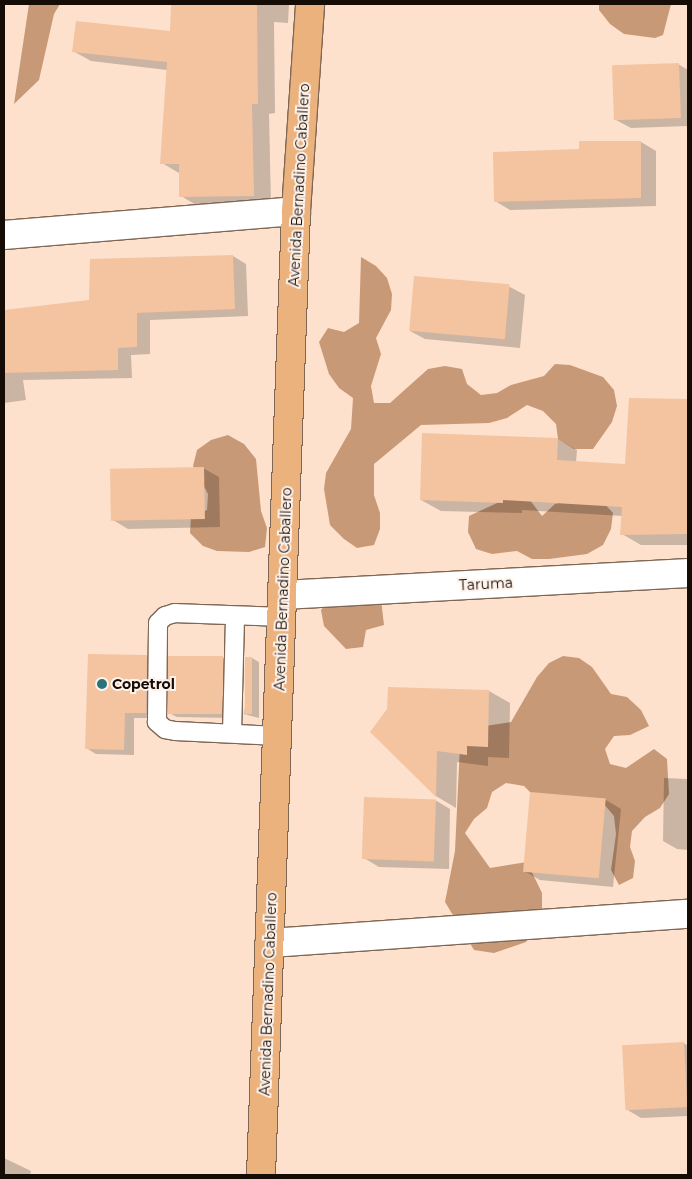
<!DOCTYPE html>
<style>
body{margin:0}
#map{position:relative;width:692px;height:1179px;overflow:hidden;background:#fde1cd;font-family:Montserrat,sans-serif}
div>[style]{position:absolute}
[style*='--x']{left:calc(var(--x)*1px);top:calc(var(--y)*1px);width:calc(var(--w)*1px);rotate:calc(var(--a)*1deg)}
.forest>*{inset:0;background:#c89977}
.shadow>*{inset:0;background:#0003}
.building>*{inset:0;background:#f4c3a0;transform-origin:0 0}
.roads{filter:drop-shadow(1px 0 #7f6755) drop-shadow(-1px 0 #7f6755) drop-shadow(0 1px #7f6755) drop-shadow(0 -1px #7f6755)}
.lane>*{height:18px;margin:-9px;padding:0 9px;transform-origin:9px;border-radius:9px;background:#fff}
.street>*{height:28px;margin:-14px;padding:0 14px;transform-origin:14px;border-radius:14px;background:#fff}
.primary>*{height:28px;margin:-14px;padding:0 14px;transform-origin:14px;border-radius:14px;background:#ecb27d}
.dots>*{width:14px;height:14px;translate:-50% -50%;box-sizing:border-box;border:2px solid #fef2ea;border-radius:50%}
span{translate:-50% -50%;white-space:nowrap;text-align:center;line-height:1.15;-webkit-text-stroke:4px #fef2ea;paint-order:stroke}
.street-label{font-size:14px;color:#150c06}
.poi-label{font-size:14px;color:#150c06;font-weight:700}
.left{translate:0 -50%;text-align:left}
.frame{position:absolute;inset:0;border:5px solid #150c06;pointer-events:none}
</style>
<div id="map">
<div class="forest">
<div style="clip-path:polygon(29px 4px,60px 4px,54px 14px,39px 80px,14px 104px)"></div>
<div style="clip-path:polygon(599px 4px,671px 4px,663px 35px,655px 38px,624px 34px,610px 24px,599px 10px)"></div>
<div style="clip-path:polygon(361px 257px,376px 266px,387px 278px,392px 294px,391px 310px,376px 338px,381px 354px,371px 386px,374px 403px,390px 403px,428px 369px,445px 366px,462px 369px,467px 384px,481px 395px,497px 393px,511px 385px,544px 376px,555px 364px,570px 365px,603px 377px,614px 390px,617px 406px,612px 422px,593px 449px,574px 449px,558px 439px,556px 424px,543px 411px,527px 405px,507px 418px,489px 423px,421px 425px,374px 464px,374px 495px,380px 513px,380px 529px,374px 545px,357px 548px,344px 539px,330px 525px,324px 489px,326px 473px,351px 429px,353px 398px,339px 388px,329px 374px,319px 342px,328px 328px,344px 332px,359px 323px)"></div>
<div style="clip-path:polygon(228px 435px,244px 444px,256px 459px,261px 511px,267px 528px,265px 547px,249px 552px,217px 551px,203px 546px,190px 533px,191px 517px,207px 510px,208px 494px,193px 466px,197px 450px,211px 440px)"></div>
<div style="clip-path:polygon(523px 491px,542px 516px,555px 504px,570px 500px,603px 502px,613px 513px,611px 529px,603px 545px,587px 554px,549px 559px,532px 559px,517px 551px,492px 554px,476px 549px,468px 532px,469px 516px)"></div>
<div style="clip-path:polygon(380px 591px,384px 625px,366px 630px,363px 647px,346px 649px,324px 626px,321px 610px,331px 597px)"></div>
<div style="clip-path:polygon(563px 656px,579px 658px,592px 667px,611px 694px,627px 697px,641px 710px,649px 726px,630px 735px,614px 736px,605px 749px,610px 764px,626px 768px,654px 749px,667px 759px,669px 794px,660px 808px,645px 817px,632px 831px,630px 847px,635px 861px,633px 878px,619px 885px,611px 870px,616px 834px,614px 816px,603px 803px,536px 798px,524px 786px,506px 783px,492px 792px,487px 808px,474px 819px,465px 833px,490px 868px,527px 862px,542px 893px,542px 910px,526px 942px,494px 953px,474px 950px,445px 902px,455px 851px,460px 745px,465px 729px,511px 722px,537px 677px,549px 663px)"></div>
</div>
<div class="shadow">
<div style="clip-path:polygon(172px 4px,289px 4px,288px 23px,274px 22px,275px 113px,269px 114px,271px 205px,198px 206px,181px 196px,179px 173px,162px 163px,167px 70px,91px 61px,73px 51px,171px 33px)"></div>
<div style="clip-path:polygon(678px 64px,688px 70px,688px 126px,631px 128px,616px 120px)"></div>
<div style="clip-path:polygon(641px 142px,656px 151px,656px 206px,510px 210px,495px 201px,580px 150px)"></div>
<div style="clip-path:polygon(233px 256px,246px 264px,248px 316px,150px 320px,150px 354px,131px 355px,132px 378px,23px 380px,26px 400px,4px 403px,4px 311px,90px 301px)"></div>
<div style="clip-path:polygon(510px 287px,525px 295px,520px 348px,425px 339px,410px 331px)"></div>
<div style="clip-path:polygon(630px 399px,688px 400px,688px 545px,641px 545px,622px 534px,623px 516px,522px 510px,522px 513px,441px 511px,421px 500px,558px 439px,577px 450px,576px 462px,626px 465px)"></div>
<div style="clip-path:polygon(203px 468px,219px 477px,220px 527px,128px 529px,113px 520px)"></div>
<div style="clip-path:polygon(147px 657px,157px 662px,156px 718px,134px 718px,134px 755px,96px 754px,86px 748px)"></div>
<div style="clip-path:polygon(170px 657px,223px 658px,231px 662px,229px 718px,177px 717px,169px 713px)"></div>
<div style="clip-path:polygon(252px 658px,259px 662px,259px 718px,244px 714px)"></div>
<div style="clip-path:polygon(489px 691px,510px 703px,509px 758px,488px 757px,488px 766px,457px 762px,456px 808px,436px 796px,372px 732px)"></div>
<div style="clip-path:polygon(664px 778px,688px 779px,688px 850px,677px 849px,663px 841px)"></div>
<div style="clip-path:polygon(435px 800px,450px 809px,449px 869px,379px 867px,364px 858px)"></div>
<div style="clip-path:polygon(606px 800px,621px 809px,613px 887px,540px 880px,524px 871px)"></div>
<div style="clip-path:polygon(684px 1043px,688px 1046px,688px 1116px,641px 1118px,626px 1109px)"></div>
<div style="clip-path:polygon(4px 1158px,31px 1171px,30px 1175px,4px 1175px)"></div>
</div>
<div class="building">
<div style="clip-path:polygon(171px 4px,257px 4px,258px 104px,252px 104px,254px 196px,179px 197px,179px 164px,160px 164px,167px 62px,72px 52px,76px 21px,170px 31px)"></div>
<div style="left:679px;top:63px;width:55px;height:67px;rotate:88deg"></div>
<div style="clip-path:polygon(579px 141px,641px 141px,641px 198px,494px 202px,493px 152px,579px 149px)"></div>
<div style="clip-path:polygon(233px 255px,235px 309px,137px 313px,137px 347px,118px 348px,118px 370px,4px 373px,4px 310px,89px 300px,90px 259px)"></div>
<div style="left:414px;top:276px;width:96px;height:55px;rotate:5deg"></div>
<div style="clip-path:polygon(629px 398px,688px 399px,688px 534px,620px 535px,622px 507px,503px 500px,503px 503px,420px 500px,422px 433px,558px 438px,557px 460px,625px 464px)"></div>
<div style="left:204px;top:467px;width:52px;height:94px;rotate:89deg"></div>
<div style="clip-path:polygon(88px 654px,147px 655px,146px 713px,125px 713px,124px 750px,85px 749px)"></div>
<div style="left:168px;top:656px;width:55px;height:58px"></div>
<div style="left:245px;top:657px;width:7px;height:57px"></div>
<div style="clip-path:polygon(388px 687px,489px 690px,488px 747px,467px 746px,467px 755px,437px 751px,436px 797px,370px 732px,387px 709px)"></div>
<div style="left:530px;top:792px;width:76px;height:80px;rotate:5deg"></div>
<div style="left:364px;top:797px;width:72px;height:62px;rotate:2deg"></div>
<div style="left:684px;top:1042px;width:65px;height:62px;rotate:87deg"></div>
</div>
<div class="roads">
<div class="lane">
<div style="--x:232;--y:733;--w:117;--a:-88.5"></div>
<div style="--x:278;--y:736;--w:103;--a:-177.2"></div>
<div style="--x:175;--y:731;--w:10;--a:-169"></div>
<div style="--x:165;--y:729;--w:11;--a:-139"></div>
<div style="--x:157;--y:722;--w:99;--a:-89.4"></div>
<div style="--x:158;--y:623;--w:10;--a:-45"></div>
<div style="--x:165;--y:616;--w:10;--a:-17"></div>
<div style="--x:175;--y:613;--w:107;--a:2.1"></div>
</div>
<div class="street">
<div style="--x:4;--y:235;--w:293;--a:-4.7"></div>
<div style="--x:283;--y:595;--w:406;--a:-3.1"></div>
<div style="--x:270;--y:943;--w:419;--a:-4"></div>
</div>
<div class="primary">
<div style="--x:261;--y:1175;--w:965;--a:-87.92"></div>
<div style="--x:296;--y:211;--w:207;--a:-86.1"></div>
</div>
</div>
<div class="dots">
<div style="left:102px;top:684px;background:#2a737c"></div>
</div>
<div class="street-label">
<span style="left:299px;top:185px;rotate:-87deg">Avenida Bernadino Caballero</span>
<span style="left:486px;top:584px;rotate:-3deg">Taruma</span>
<span style="left:283px;top:589px;rotate:-88deg">Avenida Bernadino Caballero</span>
<span style="left:268px;top:994px;rotate:-88deg">Avenida Bernadino Caballero</span>
</div>
<div class="poi-label">
<span class="left" style="left:112px;top:684px">Copetrol</span>
</div>
<div class="frame"></div>
</div>
